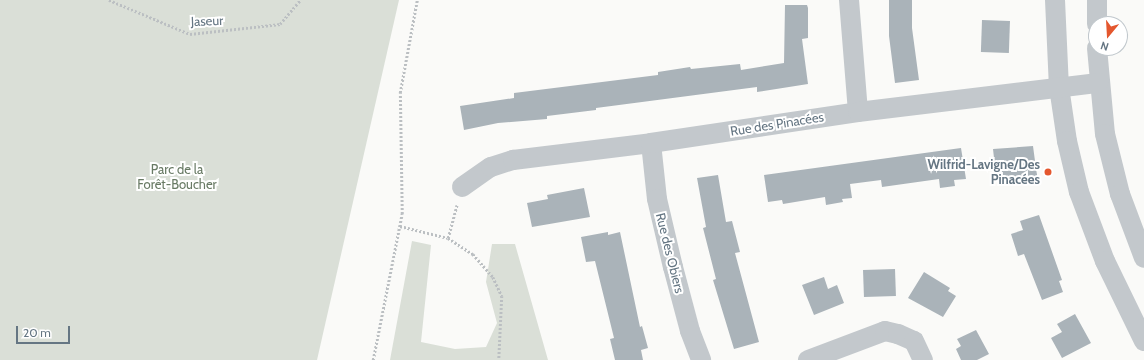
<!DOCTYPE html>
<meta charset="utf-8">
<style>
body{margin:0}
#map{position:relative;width:1144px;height:360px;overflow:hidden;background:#fafaf8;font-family:Cabin,sans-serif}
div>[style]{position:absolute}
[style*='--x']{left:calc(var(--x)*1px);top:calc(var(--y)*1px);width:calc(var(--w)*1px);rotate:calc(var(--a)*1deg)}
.green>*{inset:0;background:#dadfd7}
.building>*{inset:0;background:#aab3b9;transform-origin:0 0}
.path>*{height:2.5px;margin-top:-1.25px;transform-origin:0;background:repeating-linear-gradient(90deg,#bbbfc2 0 2px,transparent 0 4px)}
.minor>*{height:20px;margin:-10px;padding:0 10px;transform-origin:10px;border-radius:10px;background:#c3c8cc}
.dots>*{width:11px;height:11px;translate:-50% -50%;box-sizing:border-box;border:2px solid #fff;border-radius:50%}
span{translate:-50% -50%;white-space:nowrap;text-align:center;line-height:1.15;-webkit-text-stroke:4px #fff;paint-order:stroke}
.street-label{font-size:13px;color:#657683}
.poi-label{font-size:13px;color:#657683;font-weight:700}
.right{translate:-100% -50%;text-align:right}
.park-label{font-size:13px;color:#687a64}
.north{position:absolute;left:1088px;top:16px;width:40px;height:40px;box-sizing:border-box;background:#fff;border:1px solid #c1c8cd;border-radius:50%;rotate:198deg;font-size:11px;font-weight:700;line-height:16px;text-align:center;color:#657683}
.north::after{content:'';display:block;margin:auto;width:14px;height:18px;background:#e4572e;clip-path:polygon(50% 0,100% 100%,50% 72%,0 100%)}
.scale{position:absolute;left:16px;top:326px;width:54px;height:18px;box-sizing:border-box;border:2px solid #657683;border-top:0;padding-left:5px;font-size:12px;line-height:14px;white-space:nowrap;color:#657683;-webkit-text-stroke:3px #fff;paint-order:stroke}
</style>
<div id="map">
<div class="green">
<div style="clip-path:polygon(0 0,399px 0,317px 360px,0 360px)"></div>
<div style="clip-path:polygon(412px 241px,431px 245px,421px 342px,455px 349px,486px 347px,497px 323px,486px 282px,492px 244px,515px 244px,548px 360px,390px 360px)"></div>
</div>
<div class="building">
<div style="clip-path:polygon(889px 0,912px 0,912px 28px,919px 80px,895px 83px,889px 36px)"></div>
<div style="clip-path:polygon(785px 5px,807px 5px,808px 8px,808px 38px,802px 39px,808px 84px,757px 92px,757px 87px,596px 108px,596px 110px,547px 116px,547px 119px,498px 123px,464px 130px,460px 106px,514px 98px,514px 93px,658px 75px,658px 72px,690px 67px,691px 69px,740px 64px,741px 70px,784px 63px)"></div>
<div style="left:982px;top:20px;width:28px;height:32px;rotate:2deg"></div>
<div style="clip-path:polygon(1033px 146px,1035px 161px,1040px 164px,1036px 169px,1038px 180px,1004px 185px,1001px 166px,995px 167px,993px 149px)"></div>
<div style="clip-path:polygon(961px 148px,966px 179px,954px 180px,955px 186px,940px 188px,939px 179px,882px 187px,881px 180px,850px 184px,852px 198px,842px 199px,843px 202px,826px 205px,825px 197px,783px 204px,782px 200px,768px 202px,764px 175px)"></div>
<div style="clip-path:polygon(718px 175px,726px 222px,732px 221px,740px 252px,735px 253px,759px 342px,734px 349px,713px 280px,716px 279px,703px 228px,706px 227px,697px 178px)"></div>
<div style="clip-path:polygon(584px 188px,590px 217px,532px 227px,527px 203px,548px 199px,547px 195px)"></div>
<div style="clip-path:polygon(1039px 215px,1062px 280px,1059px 281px,1063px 292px,1042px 300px,1024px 254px,1018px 256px,1011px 234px,1023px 230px,1020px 221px)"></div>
<div style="clip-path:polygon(608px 232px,608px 235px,620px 232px,640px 327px,642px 326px,648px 348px,641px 350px,643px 360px,615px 360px,610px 339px,614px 338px,595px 261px,586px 262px,581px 237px)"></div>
<div style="left:895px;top:269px;width:27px;height:32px;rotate:88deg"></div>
<div style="clip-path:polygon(924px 272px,950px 288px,948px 291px,956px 296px,943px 317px,908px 298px)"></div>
<div style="clip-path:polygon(824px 277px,828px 289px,837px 285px,844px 303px,814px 315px,802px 285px)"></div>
<div style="clip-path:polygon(1075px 314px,1091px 343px,1062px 358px,1051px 338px,1062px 332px,1057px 324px)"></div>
<div style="clip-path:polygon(976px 330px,989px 354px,977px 360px,961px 360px,956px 349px,961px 346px,957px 339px)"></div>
</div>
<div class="path">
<div style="--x:109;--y:0;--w:88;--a:22.8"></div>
<div style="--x:190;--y:34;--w:91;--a:-6.3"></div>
<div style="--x:280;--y:24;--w:31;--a:-50"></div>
<div style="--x:400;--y:226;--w:49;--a:14"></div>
<div style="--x:448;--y:238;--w:34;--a:-75"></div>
<div style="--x:448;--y:238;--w:30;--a:33"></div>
<div style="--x:473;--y:254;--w:30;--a:49"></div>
<div style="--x:493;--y:277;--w:21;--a:65"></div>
<div style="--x:502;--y:296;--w:64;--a:92.7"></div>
<div style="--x:373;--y:360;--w:149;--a:-78.8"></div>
<div style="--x:402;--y:214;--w:121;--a:-90.9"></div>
<div style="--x:400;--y:93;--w:95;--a:-79.6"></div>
</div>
<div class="minor">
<div style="--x:849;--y:0;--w:112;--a:85.4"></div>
<div style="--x:1055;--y:0;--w:87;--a:87.4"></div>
<div style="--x:1059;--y:87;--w:55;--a:81.6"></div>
<div style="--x:1067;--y:141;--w:52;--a:76.8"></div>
<div style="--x:1079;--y:192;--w:74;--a:69.4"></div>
<div style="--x:1105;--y:261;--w:89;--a:64"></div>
<div style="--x:1097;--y:24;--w:24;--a:-90"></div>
<div style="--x:1097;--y:48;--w:86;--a:84.7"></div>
<div style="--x:1105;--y:134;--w:62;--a:76"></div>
<div style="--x:1120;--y:194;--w:68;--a:69.4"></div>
<div style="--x:651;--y:143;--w:56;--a:83.9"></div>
<div style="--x:657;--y:199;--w:70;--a:76.8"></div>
<div style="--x:673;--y:267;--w:66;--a:75.1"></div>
<div style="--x:690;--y:331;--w:31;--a:69"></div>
<div style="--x:462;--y:187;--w:35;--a:-35"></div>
<div style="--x:491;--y:167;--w:23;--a:-18"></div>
<div style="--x:513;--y:160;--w:139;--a:-7"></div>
<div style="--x:651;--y:143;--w:209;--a:-8.5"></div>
<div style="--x:858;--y:112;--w:242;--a:-6.9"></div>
<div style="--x:808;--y:360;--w:82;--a:-20.6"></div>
<div style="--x:885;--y:331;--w:13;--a:13"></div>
<div style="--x:898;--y:334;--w:17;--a:24"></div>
<div style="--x:914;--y:341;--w:21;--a:65"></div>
</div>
<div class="dots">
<div style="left:1048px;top:172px;background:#e4572e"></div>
</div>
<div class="street-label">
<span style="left:207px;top:21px;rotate:-2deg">Jaseur</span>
<span style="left:777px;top:124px;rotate:-9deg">Rue des Pinacées</span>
<span style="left:670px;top:253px;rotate:76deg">Rue des Obiers</span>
</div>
<div class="poi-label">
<span class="right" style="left:1040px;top:172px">Wilfrid-Lavigne/Des<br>Pinacées</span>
</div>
<div class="park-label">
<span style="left:177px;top:177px">Parc de la<br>Forêt-Boucher</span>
</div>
<div class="north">N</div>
<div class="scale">20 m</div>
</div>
